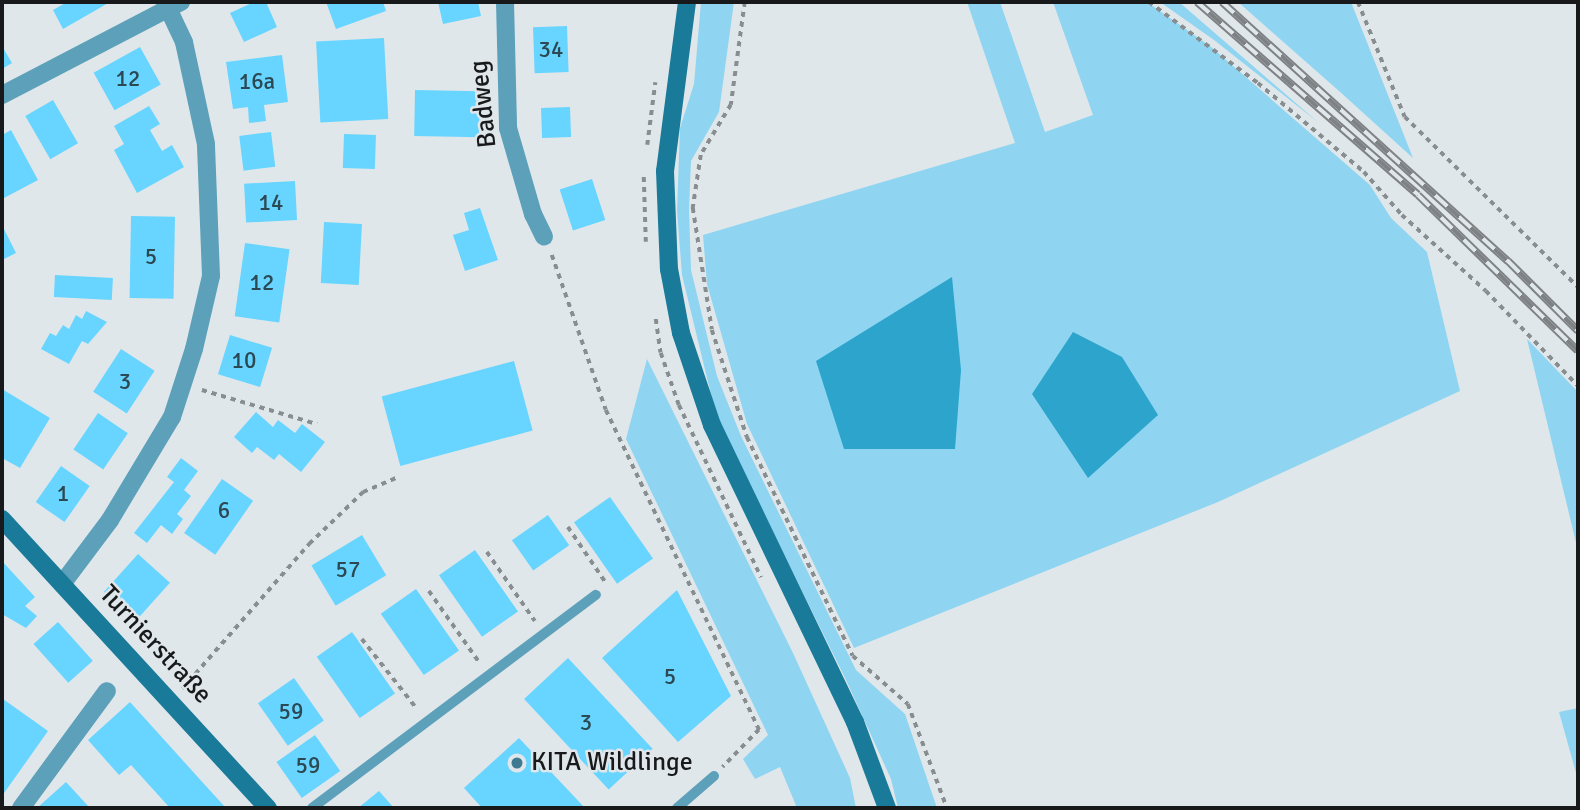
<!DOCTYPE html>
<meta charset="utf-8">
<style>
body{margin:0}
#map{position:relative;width:1580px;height:810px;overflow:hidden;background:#e0e7ea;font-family:Signika,sans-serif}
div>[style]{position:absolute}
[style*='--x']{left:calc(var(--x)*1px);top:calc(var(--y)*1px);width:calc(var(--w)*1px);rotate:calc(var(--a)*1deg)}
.green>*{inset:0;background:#8fd5f2}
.water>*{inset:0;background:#2ca4cc}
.building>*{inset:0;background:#67d5ff;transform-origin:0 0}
.path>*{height:3.5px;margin-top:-1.75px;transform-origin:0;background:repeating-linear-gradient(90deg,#888d8f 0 5px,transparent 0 10px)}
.lane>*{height:10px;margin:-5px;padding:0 5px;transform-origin:5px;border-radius:5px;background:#5ca0ba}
.street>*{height:18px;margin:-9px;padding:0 9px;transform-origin:9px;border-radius:9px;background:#5ca0ba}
.secondary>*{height:18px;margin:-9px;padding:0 9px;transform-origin:9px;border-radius:9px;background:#197a99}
.rail>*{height:8px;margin-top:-4px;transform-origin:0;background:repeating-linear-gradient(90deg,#e0e7ea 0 16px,#7e8284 0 32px);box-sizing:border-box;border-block:2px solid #7e8284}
.dots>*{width:19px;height:19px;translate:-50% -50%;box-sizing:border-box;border:4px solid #e0e7ea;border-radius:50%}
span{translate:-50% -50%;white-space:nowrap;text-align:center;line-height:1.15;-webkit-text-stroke:5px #e0e7ea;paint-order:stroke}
.number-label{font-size:23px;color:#2b4853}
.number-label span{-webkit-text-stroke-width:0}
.street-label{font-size:26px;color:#17191a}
.poi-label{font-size:26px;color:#17191a}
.left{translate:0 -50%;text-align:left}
.frame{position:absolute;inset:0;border:4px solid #17191a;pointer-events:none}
</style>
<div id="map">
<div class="green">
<div style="clip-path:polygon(701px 2px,734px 2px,719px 112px,691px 161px,689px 209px,691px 270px,717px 376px,741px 436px,856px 670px,905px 714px,937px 808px,898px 808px,891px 779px,846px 680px,717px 419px,682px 275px,677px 211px,680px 128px,694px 84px)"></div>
<div style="clip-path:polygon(967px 2px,1000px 2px,1045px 132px,1093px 115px,1053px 2px,1147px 2px,1210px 46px,1370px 185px,1391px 218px,1427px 252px,1460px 391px,1218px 502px,854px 648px,747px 424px,707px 284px,703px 235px,1015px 143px)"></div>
<div style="clip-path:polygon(1160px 2px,1179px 2px,1319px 123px,1214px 40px)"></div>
<div style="clip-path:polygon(1238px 2px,1351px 2px,1413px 158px,1339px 91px)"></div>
<div style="clip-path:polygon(1527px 339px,1578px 392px,1578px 551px)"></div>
<div style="clip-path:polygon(647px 359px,793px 653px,850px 778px,856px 808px,797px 808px,780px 767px,755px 779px,743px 759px,768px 735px,626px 439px)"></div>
<div style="clip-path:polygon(1578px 708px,1578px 780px,1559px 712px)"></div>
</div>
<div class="water">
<div style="clip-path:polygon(952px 277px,961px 370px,955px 449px,844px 449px,816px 361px)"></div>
<div style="clip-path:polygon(1073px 332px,1122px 357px,1158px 415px,1088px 478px,1032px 394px)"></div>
</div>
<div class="building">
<div style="clip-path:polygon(67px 2px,110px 2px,63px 29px,53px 10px)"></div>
<div style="clip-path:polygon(254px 2px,266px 2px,277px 27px,244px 42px,230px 13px)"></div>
<div style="clip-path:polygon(326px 2px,383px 2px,386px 11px,336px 29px)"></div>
<div style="clip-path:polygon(438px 2px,478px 2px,481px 16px,443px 24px)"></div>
<div style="left:567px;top:26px;width:46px;height:34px;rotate:88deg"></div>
<div style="left:384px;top:38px;width:81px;height:68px;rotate:87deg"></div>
<div style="clip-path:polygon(2px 46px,12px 63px,2px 69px)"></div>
<div style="left:140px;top:47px;width:43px;height:53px;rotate:61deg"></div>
<div style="clip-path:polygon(282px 55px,288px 102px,264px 105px,266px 121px,249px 123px,248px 107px,233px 109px,226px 62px)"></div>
<div style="left:415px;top:90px;width:65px;height:46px;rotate:1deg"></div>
<div style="left:53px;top:100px;width:50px;height:32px;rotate:60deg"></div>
<div style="clip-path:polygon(149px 106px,160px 124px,150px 130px,162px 151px,172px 145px,184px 167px,137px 193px,114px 150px,124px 144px,114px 126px)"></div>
<div style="left:570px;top:107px;width:30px;height:29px;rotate:88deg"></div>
<div style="clip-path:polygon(11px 130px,38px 180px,4px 198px,2px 135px)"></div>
<div style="left:271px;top:132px;width:35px;height:32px;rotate:83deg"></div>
<div style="left:344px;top:134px;width:32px;height:34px;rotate:2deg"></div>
<div style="left:592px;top:179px;width:43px;height:34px;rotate:72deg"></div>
<div style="left:295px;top:181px;width:39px;height:51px;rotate:87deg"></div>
<div style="clip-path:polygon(480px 208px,498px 260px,465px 271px,453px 235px,469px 230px,464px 213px)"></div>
<div style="left:131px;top:216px;width:44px;height:82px;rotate:1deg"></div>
<div style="left:324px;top:222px;width:38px;height:61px;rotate:3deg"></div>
<div style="clip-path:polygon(2px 225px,16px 253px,2px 260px)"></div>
<div style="left:245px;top:243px;width:45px;height:74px;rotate:8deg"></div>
<div style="left:55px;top:275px;width:58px;height:22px;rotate:3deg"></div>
<div style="clip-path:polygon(86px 311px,107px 322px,88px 344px,82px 341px,69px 364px,41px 349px,50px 333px,56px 336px,63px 325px,69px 329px,76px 315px,82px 319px)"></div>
<div style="left:230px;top:335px;width:44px;height:41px;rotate:17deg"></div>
<div style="left:121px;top:349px;width:40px;height:51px;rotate:33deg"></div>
<div style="left:514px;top:361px;width:72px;height:137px;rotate:75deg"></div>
<div style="clip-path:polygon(2px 389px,50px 418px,20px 468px,2px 458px)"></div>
<div style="clip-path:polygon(256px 412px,273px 427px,278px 420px,295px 433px,302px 424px,325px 442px,301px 472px,279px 454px,274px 460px,257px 447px,252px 453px,234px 437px)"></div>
<div style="left:98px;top:413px;width:36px;height:44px;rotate:34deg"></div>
<div style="clip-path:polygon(181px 458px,198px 471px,184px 490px,191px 496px,177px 514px,183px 519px,172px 534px,161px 525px,147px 543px,134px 533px,174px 482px,167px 477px)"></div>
<div style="left:61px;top:466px;width:35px;height:44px;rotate:35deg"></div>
<div style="left:222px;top:479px;width:38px;height:66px;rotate:35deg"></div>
<div style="left:610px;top:497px;width:75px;height:44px;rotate:55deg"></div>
<div style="left:548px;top:515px;width:37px;height:44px;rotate:55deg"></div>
<div style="left:362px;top:535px;width:47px;height:59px;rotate:59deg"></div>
<div style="left:475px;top:550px;width:75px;height:44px;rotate:55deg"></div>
<div style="left:138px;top:554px;width:43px;height:51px;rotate:42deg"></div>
<div style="clip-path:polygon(2px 561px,35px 597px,25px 606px,37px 616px,26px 628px,2px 614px)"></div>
<div style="left:416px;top:589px;width:75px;height:43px;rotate:55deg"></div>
<div style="clip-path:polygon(677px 590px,731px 696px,678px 742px,602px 658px)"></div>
<div style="left:58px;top:622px;width:52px;height:33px;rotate:48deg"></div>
<div style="left:352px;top:632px;width:75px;height:43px;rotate:55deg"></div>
<div style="left:568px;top:658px;width:124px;height:60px;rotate:47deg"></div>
<div style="left:294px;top:678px;width:52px;height:44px;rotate:55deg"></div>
<div style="clip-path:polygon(3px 699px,48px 731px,2px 796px,2px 701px)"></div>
<div style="clip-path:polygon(130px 702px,205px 785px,226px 808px,170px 808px,131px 765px,119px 775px,88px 740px)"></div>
<div style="left:315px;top:735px;width:44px;height:47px;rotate:55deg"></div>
<div style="clip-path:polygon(519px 738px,585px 808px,482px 808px,464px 788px)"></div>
<div style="clip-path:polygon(66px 782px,90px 808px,37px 808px)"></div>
<div style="clip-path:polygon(379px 791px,394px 808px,358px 808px)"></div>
</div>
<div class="path">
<div style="--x:745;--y:2;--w:104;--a:97.7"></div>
<div style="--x:731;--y:105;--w:58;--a:121"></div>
<div style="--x:701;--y:155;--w:54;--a:98.6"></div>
<div style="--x:693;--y:208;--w:123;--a:81.1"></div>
<div style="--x:712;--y:330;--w:113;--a:71.9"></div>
<div style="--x:747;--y:437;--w:243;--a:64.2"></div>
<div style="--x:853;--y:656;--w:73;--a:41.1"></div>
<div style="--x:908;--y:704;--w:111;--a:69.4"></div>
<div style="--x:1149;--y:2;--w:136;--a:36.6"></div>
<div style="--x:1258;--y:83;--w:138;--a:40"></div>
<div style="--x:1364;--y:172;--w:57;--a:48.5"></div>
<div style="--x:1402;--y:215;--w:113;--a:42.1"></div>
<div style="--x:1486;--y:291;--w:132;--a:45.9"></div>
<div style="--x:1358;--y:2;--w:124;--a:67.8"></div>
<div style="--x:1405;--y:117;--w:243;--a:44.5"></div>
<div style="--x:647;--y:145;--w:63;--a:-82.6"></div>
<div style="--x:644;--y:177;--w:65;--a:88.2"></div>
<div style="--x:552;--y:255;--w:164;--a:70.8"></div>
<div style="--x:606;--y:410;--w:355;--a:64.4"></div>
<div style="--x:759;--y:730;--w:52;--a:134.2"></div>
<div style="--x:656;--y:319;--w:34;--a:82"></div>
<div style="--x:661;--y:353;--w:55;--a:70.9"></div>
<div style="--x:679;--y:405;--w:191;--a:64.5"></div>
<div style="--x:202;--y:390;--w:120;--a:16.5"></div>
<div style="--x:568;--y:527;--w:68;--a:55.8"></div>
<div style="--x:487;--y:552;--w:84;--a:55.2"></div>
<div style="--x:429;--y:591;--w:87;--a:54.8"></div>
<div style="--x:362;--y:639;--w:89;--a:51.8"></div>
<div style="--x:182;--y:689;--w:193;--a:-48.8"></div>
<div style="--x:309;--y:544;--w:75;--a:-43.9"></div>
<div style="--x:363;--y:492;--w:36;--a:-23"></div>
</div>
<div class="lane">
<div style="--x:312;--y:808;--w:355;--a:-36.9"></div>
<div style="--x:677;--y:808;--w:49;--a:-40.9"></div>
</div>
<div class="street">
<div style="--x:505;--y:2;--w:126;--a:88.6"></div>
<div style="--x:508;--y:128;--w:90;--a:73.8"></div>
<div style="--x:533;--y:214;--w:25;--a:64"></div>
<div style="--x:2;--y:95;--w:202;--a:-27.5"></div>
<div style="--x:62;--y:584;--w:80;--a:-53.1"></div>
<div style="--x:110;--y:520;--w:120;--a:-59"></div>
<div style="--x:172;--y:417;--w:71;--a:-72.1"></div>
<div style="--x:194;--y:349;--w:75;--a:-76.9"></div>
<div style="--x:211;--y:276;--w:132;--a:-92.2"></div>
<div style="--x:206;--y:144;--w:104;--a:-102.2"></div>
<div style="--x:184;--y:42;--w:44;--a:-115.4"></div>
<div style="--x:21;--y:808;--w:145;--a:-53.7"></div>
</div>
<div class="secondary">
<div style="--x:687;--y:2;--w:170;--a:97.4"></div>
<div style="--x:665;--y:171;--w:98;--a:87.7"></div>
<div style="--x:669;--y:269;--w:65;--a:79.4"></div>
<div style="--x:681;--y:333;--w:97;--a:71.4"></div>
<div style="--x:712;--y:425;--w:330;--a:64.3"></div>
<div style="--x:855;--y:722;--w:92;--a:69.6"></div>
<div style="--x:2;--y:519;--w:393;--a:47.4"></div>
</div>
<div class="rail">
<div style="--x:1197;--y:2;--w:293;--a:41.1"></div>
<div style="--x:1418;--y:195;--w:223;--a:44.3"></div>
<div style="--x:1222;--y:2;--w:386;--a:42.2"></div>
<div style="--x:1508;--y:261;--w:99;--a:45"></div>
</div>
<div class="dots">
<div style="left:517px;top:763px;background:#3e7a91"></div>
</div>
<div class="number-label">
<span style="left:551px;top:50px">34</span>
<span style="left:128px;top:79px">12</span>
<span style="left:257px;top:82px">16a</span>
<span style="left:271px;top:203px">14</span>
<span style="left:151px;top:257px">5</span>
<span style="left:262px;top:283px">12</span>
<span style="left:244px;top:361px">10</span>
<span style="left:125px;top:382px">3</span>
<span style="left:63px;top:494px">1</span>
<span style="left:224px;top:511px">6</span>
<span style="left:348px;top:570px">57</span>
<span style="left:670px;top:677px">5</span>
<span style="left:291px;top:712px">59</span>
<span style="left:586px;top:723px">3</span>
<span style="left:308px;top:766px">59</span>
</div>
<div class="street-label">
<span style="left:484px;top:104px;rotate:-96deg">Badweg</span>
<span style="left:155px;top:645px;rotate:47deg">Turnierstraße</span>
</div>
<div class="poi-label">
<span class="left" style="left:531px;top:763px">KITA Wildlinge</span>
</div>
<div class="frame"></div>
</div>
